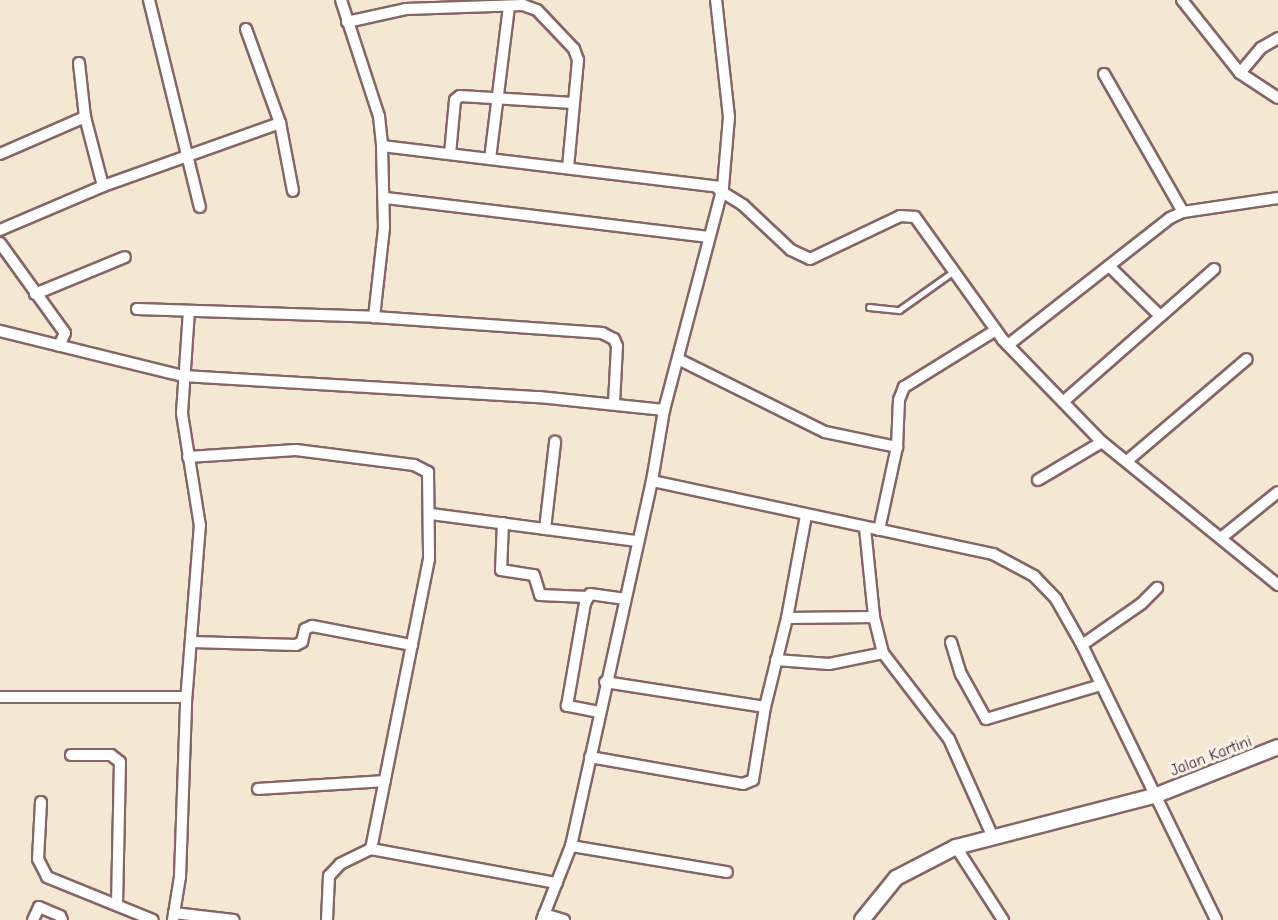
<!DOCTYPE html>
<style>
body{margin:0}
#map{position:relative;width:1278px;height:920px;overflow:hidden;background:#f5e8d3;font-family:"Comic Neue",sans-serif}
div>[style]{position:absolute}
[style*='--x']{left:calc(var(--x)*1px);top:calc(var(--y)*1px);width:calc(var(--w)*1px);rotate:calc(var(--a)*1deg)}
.roads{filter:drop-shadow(2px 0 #866566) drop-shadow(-2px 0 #866566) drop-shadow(0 2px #866566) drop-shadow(0 -2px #866566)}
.service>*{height:5px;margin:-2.5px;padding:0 2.5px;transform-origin:2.5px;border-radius:2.5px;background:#fff}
.minor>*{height:10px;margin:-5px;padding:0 5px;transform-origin:5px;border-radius:5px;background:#fff}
.tertiary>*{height:14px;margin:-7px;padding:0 7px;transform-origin:7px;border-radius:7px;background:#fff}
span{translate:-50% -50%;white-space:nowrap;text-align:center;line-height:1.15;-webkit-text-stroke:6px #f7f3e8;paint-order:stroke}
.street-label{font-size:16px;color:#4a1f2b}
</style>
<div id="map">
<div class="roads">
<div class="service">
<div style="--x:869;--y:307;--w:30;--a:6"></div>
<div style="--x:899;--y:310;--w:67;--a:-35.3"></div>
</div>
<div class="minor">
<div style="--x:149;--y:0;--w:213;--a:76.2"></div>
<div style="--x:341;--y:0;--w:122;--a:71.9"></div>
<div style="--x:379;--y:116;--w:30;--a:84"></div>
<div style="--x:382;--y:146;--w:82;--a:88.6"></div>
<div style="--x:384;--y:228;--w:90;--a:96.4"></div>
<div style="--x:1182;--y:0;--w:93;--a:51.5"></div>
<div style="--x:1240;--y:73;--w:45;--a:33.3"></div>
<div style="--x:347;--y:22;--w:60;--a:-12.4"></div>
<div style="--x:406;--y:9;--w:117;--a:-2"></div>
<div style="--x:523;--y:5;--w:15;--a:20"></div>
<div style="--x:537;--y:10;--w:54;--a:46.5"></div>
<div style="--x:574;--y:49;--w:12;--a:70"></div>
<div style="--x:578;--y:60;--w:108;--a:95.3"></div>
<div style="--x:246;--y:29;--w:100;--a:70.1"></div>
<div style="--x:280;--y:123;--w:69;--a:79.2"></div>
<div style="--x:79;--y:63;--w:54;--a:83.7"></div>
<div style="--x:1240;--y:73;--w:33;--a:-50"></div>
<div style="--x:1261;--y:48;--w:20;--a:-30"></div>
<div style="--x:1104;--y:74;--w:159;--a:60.2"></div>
<div style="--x:382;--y:146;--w:343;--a:6.9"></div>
<div style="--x:0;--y:154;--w:93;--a:-23.5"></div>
<div style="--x:85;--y:117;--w:71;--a:75.4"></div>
<div style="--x:450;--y:154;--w:54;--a:-84.7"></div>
<div style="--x:455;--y:100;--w:6;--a:-39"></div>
<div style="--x:460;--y:96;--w:113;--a:3.5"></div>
<div style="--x:490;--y:159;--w:154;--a:-82.9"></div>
<div style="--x:719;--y:190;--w:28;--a:32"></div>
<div style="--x:743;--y:205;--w:66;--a:43.2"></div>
<div style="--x:791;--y:250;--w:21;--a:25"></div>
<div style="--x:810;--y:259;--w:100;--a:-25.5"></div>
<div style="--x:900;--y:216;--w:15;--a:4"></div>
<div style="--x:915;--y:217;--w:151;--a:54.4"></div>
<div style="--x:1003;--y:340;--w:142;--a:45.9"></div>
<div style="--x:1102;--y:442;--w:227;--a:39.1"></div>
<div style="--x:386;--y:198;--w:323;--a:6.9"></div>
<div style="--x:0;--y:230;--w:112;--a:-23.1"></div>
<div style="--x:103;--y:186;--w:188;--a:-19.6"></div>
<div style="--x:0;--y:243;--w:111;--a:54.2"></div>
<div style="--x:65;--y:333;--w:14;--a:115"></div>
<div style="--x:1109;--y:266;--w:71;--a:44.4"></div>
<div style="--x:35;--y:294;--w:97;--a:-22.3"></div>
<div style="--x:137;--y:309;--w:237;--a:1.9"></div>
<div style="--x:374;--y:317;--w:229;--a:4"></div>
<div style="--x:602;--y:333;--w:13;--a:27"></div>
<div style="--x:614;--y:339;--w:8;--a:67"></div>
<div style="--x:617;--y:346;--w:57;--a:93"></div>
<div style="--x:0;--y:331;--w:188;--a:13.8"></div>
<div style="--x:183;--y:376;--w:357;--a:3.4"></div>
<div style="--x:539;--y:397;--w:126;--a:5.9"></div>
<div style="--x:1008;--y:345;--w:206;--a:-38.1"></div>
<div style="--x:1170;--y:218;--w:14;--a:-25"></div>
<div style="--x:1183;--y:212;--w:96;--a:-8.4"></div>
<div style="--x:678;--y:359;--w:164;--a:26.4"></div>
<div style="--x:825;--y:432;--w:74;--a:11.8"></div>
<div style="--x:1064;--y:401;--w:200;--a:-41.3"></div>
<div style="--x:188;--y:457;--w:108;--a:-3.7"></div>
<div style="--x:296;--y:450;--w:119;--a:7.2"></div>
<div style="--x:414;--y:465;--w:16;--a:27"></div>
<div style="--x:428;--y:472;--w:87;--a:89.3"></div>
<div style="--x:429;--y:559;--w:296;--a:101.3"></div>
<div style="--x:1127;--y:461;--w:157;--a:-40.4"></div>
<div style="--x:1038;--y:480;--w:74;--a:-30.7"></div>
<div style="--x:652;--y:481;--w:349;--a:12.1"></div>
<div style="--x:993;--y:554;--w:47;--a:28.2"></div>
<div style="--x:1034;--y:576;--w:32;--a:46"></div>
<div style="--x:1056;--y:599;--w:53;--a:60.5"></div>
<div style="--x:1082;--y:645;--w:306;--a:64"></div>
<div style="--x:431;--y:514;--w:208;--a:7.5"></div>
<div style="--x:503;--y:523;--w:47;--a:92.4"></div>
<div style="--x:501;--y:570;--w:33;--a:9"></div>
<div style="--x:534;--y:575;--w:21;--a:73"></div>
<div style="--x:540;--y:595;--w:47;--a:2.4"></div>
<div style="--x:865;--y:528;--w:89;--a:84.2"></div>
<div style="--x:874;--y:617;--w:37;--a:76"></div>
<div style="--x:883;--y:653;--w:108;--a:52.5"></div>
<div style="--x:949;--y:739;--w:105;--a:65.9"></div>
<div style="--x:545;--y:529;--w:88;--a:-83.4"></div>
<div style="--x:879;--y:530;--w:85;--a:-77.8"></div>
<div style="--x:897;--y:447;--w:47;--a:-87.6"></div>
<div style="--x:899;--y:400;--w:14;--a:-69"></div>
<div style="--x:904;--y:387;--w:108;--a:-31.8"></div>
<div style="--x:1221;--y:538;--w:73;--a:-38.9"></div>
<div style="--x:787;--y:618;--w:87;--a:-0.7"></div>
<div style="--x:192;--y:642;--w:104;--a:1.7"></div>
<div style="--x:296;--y:645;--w:7;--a:-27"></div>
<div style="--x:302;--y:642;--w:13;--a:-77"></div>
<div style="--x:305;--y:629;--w:8;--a:-23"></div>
<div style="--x:312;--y:626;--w:102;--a:10.8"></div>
<div style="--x:951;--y:642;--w:34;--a:73"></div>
<div style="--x:961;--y:674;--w:51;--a:60.9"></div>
<div style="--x:986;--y:719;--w:120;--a:-16.5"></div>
<div style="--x:1082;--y:645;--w:72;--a:-34.8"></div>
<div style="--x:1141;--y:604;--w:23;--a:-45"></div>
<div style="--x:776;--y:660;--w:53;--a:4.3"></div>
<div style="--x:829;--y:664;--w:55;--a:-11.5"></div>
<div style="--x:605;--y:682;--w:162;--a:8.9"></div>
<div style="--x:0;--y:697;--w:186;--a:0"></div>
<div style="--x:599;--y:712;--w:33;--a:-169"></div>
<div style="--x:567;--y:706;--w:105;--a:-80.1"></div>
<div style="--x:585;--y:603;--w:10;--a:-61"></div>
<div style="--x:590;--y:594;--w:34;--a:8"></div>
<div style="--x:71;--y:755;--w:40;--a:0"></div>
<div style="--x:111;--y:755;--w:11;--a:38"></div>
<div style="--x:120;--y:762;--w:143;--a:91.2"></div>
<div style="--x:590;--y:757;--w:155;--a:10"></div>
<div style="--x:743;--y:784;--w:11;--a:-22"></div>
<div style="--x:753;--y:780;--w:74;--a:-80.7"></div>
<div style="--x:765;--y:707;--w:92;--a:-76.1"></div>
<div style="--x:787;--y:618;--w:105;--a:-79.5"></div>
<div style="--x:258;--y:789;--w:127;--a:-3.6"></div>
<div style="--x:41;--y:802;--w:57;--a:93"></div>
<div style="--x:38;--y:859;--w:20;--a:63"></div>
<div style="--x:47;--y:877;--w:114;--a:22.1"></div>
<div style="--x:571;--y:846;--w:158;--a:9.5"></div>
<div style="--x:956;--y:847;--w:87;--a:57.2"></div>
<div style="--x:174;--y:913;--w:60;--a:6.7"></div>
<div style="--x:544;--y:914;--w:21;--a:17"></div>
<div style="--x:33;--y:920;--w:14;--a:-65"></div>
<div style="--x:39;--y:907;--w:23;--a:23"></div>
<div style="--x:60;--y:916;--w:4;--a:63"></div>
<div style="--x:173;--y:920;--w:44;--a:-80.8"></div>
<div style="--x:180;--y:877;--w:175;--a:-88"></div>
<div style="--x:186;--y:702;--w:177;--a:-85.5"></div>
<div style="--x:200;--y:526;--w:114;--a:-99.1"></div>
<div style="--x:182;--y:413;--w:102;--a:-86.1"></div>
<div style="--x:327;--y:920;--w:44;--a:-87.4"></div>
<div style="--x:329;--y:876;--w:16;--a:-47"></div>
<div style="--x:340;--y:864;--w:34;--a:-26"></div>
<div style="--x:371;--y:849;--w:189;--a:10.4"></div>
<div style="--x:542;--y:920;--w:79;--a:-68.6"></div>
<div style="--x:571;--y:846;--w:374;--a:-77.5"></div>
<div style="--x:652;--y:481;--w:72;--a:-80.4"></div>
<div style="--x:664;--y:410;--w:231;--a:-75.2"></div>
<div style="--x:723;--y:187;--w:70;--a:-85.1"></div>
<div style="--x:729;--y:117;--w:118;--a:-96.3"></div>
</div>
<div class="tertiary">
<div style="--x:862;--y:920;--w:54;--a:-51"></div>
<div style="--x:896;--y:878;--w:68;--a:-27.3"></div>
<div style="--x:956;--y:847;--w:208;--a:-14.5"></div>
<div style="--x:1157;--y:795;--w:130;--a:-21.6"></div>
</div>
</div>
<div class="street-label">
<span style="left:1211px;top:756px;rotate:-21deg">Jalan Kartini</span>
</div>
</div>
